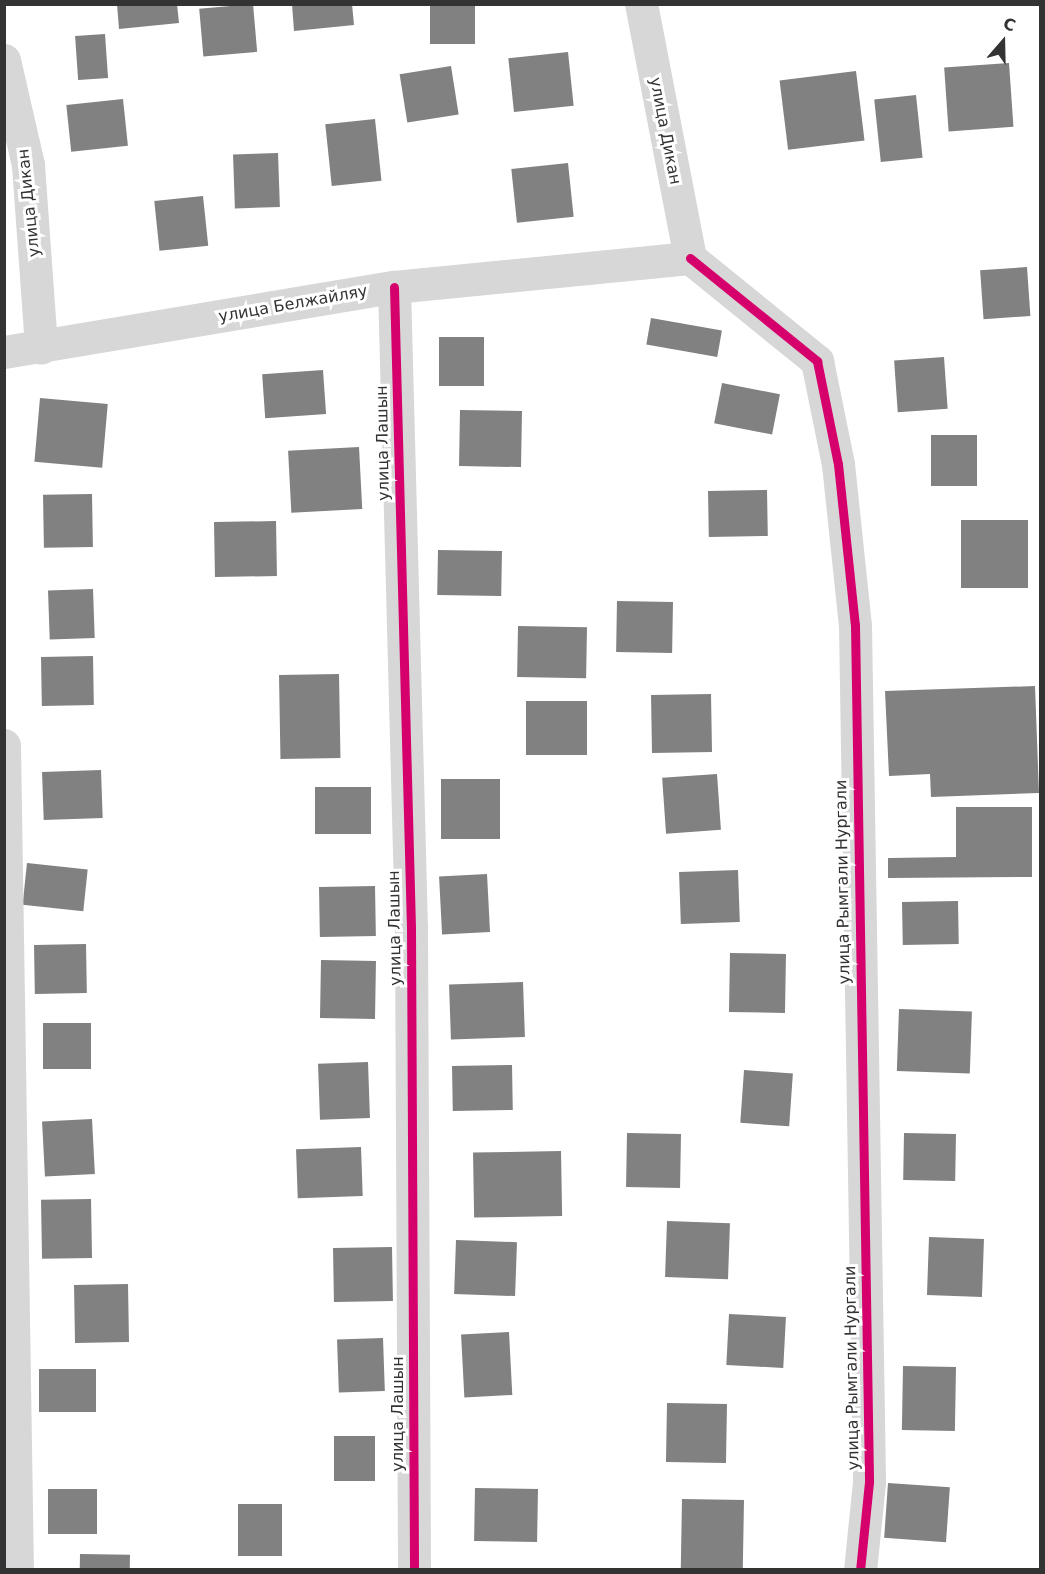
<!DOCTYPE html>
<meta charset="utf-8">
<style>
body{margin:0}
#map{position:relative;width:1045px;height:1574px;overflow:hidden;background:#fff;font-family:"DejaVu Sans",sans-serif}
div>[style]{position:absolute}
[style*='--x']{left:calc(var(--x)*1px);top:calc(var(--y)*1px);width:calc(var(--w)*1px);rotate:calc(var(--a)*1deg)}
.building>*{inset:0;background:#818181;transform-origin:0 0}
.minor>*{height:33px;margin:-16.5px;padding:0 16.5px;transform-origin:16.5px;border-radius:16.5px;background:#d7d7d7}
.tertiary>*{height:33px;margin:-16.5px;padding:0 16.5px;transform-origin:16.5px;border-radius:16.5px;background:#d7d7d7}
.cycleway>*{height:9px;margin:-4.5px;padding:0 4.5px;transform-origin:4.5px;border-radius:4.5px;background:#d6006c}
span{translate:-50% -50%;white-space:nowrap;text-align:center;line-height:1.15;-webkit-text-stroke:6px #fff;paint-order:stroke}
.street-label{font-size:16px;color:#333}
.frame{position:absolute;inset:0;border:6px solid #333;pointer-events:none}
.north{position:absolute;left:973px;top:12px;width:60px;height:60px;-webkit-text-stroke:4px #fff;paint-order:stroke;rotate:20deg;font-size:16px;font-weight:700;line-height:24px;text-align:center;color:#333}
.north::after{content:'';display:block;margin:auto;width:21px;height:27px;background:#333;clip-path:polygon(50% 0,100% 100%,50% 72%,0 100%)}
</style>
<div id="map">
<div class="building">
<div style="clip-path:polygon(117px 4px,177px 4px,179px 23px,119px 29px)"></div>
<div style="left:253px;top:4px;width:48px;height:54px;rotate:85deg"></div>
<div style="clip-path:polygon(292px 4px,352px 4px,354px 25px,294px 31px)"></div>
<div style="left:430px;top:4px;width:45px;height:40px"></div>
<div style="left:105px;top:34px;width:44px;height:30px;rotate:86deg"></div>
<div style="left:568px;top:52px;width:54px;height:60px;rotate:84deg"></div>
<div style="left:1009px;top:63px;width:64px;height:65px;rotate:86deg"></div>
<div style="left:451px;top:66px;width:49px;height:52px;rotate:81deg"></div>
<div style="left:856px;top:71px;width:70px;height:77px;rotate:83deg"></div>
<div style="left:916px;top:95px;width:63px;height:42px;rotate:84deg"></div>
<div style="left:123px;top:99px;width:47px;height:57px;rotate:84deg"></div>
<div style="left:375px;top:119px;width:62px;height:50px;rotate:84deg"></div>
<div style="left:278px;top:153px;width:54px;height:45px;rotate:88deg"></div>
<div style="left:568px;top:163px;width:54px;height:57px;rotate:84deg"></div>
<div style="left:203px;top:196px;width:50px;height:49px;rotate:84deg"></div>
<div style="left:1027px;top:267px;width:49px;height:47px;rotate:86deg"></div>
<div style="left:651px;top:318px;width:72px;height:27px;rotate:10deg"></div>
<div style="left:439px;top:337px;width:45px;height:49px"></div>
<div style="left:944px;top:357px;width:52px;height:50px;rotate:86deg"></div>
<div style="left:323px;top:370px;width:44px;height:61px;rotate:86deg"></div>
<div style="left:722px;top:383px;width:59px;height:41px;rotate:11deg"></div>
<div style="left:40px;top:398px;width:68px;height:64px;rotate:5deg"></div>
<div style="left:460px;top:410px;width:62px;height:56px;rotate:1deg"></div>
<div style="left:931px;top:435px;width:46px;height:51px"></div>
<div style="left:359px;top:447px;width:62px;height:71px;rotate:87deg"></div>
<div style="left:767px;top:490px;width:46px;height:59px;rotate:89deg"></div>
<div style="left:92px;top:494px;width:53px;height:49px;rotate:89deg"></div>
<div style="left:961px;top:520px;width:67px;height:68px"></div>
<div style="left:276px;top:521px;width:55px;height:62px;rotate:89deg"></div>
<div style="left:438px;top:550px;width:64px;height:45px;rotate:1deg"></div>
<div style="left:93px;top:589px;width:49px;height:45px;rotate:88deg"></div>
<div style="left:617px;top:601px;width:56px;height:51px;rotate:1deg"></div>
<div style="left:518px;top:626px;width:69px;height:51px;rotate:1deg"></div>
<div style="left:93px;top:656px;width:49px;height:52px;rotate:89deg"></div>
<div style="left:339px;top:674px;width:84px;height:60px;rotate:89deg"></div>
<div style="clip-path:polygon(1035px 686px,1039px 793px,931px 797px,930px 774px,889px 776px,885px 691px)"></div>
<div style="left:711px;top:694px;width:58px;height:60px;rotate:89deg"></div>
<div style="left:526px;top:701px;width:61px;height:54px"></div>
<div style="left:101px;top:770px;width:48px;height:59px;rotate:88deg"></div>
<div style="left:717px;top:774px;width:56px;height:55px;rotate:86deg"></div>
<div style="left:441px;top:779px;width:59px;height:60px"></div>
<div style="left:315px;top:787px;width:56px;height:47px"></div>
<div style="clip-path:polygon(956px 807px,1032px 807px,1032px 877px,888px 878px,888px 858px,956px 857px)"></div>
<div style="left:27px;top:863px;width:61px;height:42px;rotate:6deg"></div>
<div style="left:738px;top:870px;width:52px;height:59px;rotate:88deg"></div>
<div style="left:487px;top:874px;width:58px;height:48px;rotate:87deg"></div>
<div style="left:375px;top:886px;width:50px;height:56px;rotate:89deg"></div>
<div style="left:958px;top:901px;width:43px;height:56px;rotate:89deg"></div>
<div style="left:86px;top:944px;width:49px;height:52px;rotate:89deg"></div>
<div style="left:730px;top:953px;width:56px;height:59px;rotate:1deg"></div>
<div style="left:321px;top:960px;width:55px;height:58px;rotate:1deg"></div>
<div style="left:523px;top:982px;width:55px;height:74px;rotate:88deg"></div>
<div style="left:899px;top:1009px;width:73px;height:62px;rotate:2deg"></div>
<div style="left:43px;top:1023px;width:48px;height:46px"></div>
<div style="left:368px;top:1062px;width:56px;height:50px;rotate:88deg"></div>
<div style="left:512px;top:1065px;width:45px;height:60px;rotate:89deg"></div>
<div style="left:744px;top:1070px;width:49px;height:53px;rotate:4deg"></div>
<div style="left:92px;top:1119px;width:55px;height:50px;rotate:87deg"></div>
<div style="left:627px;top:1133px;width:54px;height:54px;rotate:1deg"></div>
<div style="left:904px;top:1133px;width:52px;height:47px;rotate:1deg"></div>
<div style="left:361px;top:1147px;width:49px;height:65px;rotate:88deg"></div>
<div style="left:561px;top:1151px;width:65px;height:88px;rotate:89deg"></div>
<div style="left:91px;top:1199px;width:59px;height:50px;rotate:89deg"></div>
<div style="left:667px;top:1221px;width:63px;height:56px;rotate:2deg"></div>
<div style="left:929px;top:1237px;width:55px;height:58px;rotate:2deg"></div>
<div style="left:456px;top:1240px;width:61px;height:54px;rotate:2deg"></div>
<div style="left:392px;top:1247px;width:54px;height:59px;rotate:89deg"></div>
<div style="left:128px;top:1284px;width:58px;height:54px;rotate:89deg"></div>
<div style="left:729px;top:1314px;width:57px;height:51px;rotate:3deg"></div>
<div style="left:509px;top:1332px;width:63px;height:48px;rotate:87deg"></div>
<div style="left:383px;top:1338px;width:53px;height:46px;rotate:88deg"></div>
<div style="left:903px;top:1366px;width:53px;height:64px;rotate:1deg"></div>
<div style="left:39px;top:1369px;width:57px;height:43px"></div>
<div style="left:667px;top:1403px;width:60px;height:59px;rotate:1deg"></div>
<div style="left:334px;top:1436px;width:41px;height:45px"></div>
<div style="left:888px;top:1483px;width:62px;height:55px;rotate:4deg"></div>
<div style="left:475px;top:1488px;width:63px;height:53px;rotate:1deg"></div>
<div style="left:97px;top:1489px;width:45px;height:49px;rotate:90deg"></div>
<div style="left:682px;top:1499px;width:62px;height:70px;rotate:1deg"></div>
<div style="left:282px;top:1504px;width:52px;height:44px;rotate:90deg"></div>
<div style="left:80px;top:1554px;width:50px;height:16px;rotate:1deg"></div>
</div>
<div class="minor">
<div style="--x:4;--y:60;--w:108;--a:77.1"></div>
<div style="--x:28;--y:165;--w:183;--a:85.9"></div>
<div style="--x:394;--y:287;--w:642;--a:88.48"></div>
<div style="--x:411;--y:929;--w:641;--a:89.73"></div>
<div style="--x:4;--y:352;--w:395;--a:-9.5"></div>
<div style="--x:394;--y:287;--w:297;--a:-5.6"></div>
<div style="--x:690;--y:258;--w:259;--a:-100.9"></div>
<div style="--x:4;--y:745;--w:825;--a:89.1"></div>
</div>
<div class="tertiary">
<div style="--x:690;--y:258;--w:164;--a:39"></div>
<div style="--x:817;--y:361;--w:105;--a:78.5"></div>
<div style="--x:838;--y:464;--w:162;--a:84"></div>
<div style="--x:855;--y:625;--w:857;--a:89.06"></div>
<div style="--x:869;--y:1482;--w:88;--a:95.8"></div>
</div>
<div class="cycleway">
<div style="--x:690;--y:258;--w:164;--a:39"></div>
<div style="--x:817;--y:361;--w:105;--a:78.5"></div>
<div style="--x:838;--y:464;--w:162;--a:84"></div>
<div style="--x:855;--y:625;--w:857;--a:89.06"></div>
<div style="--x:869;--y:1482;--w:88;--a:95.8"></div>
<div style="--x:394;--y:287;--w:642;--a:88.48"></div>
<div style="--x:411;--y:929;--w:641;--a:89.73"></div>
</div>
<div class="street-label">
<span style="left:665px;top:131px;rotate:79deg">улица Дикан</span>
<span style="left:29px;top:203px;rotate:-96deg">улица Дикан</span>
<span style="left:293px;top:304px;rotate:-10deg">улица Белжайляу</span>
<span style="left:383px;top:443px;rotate:-91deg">улица Лашын</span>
<span style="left:843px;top:882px;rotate:-91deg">улица Рымгали Нургали</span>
<span style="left:395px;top:928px;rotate:-91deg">улица Лашын</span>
<span style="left:852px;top:1368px;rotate:-91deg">улица Рымгали Нургали</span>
<span style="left:398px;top:1414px;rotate:-90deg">улица Лашын</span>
</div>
<div class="frame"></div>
<div class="north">С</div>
</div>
